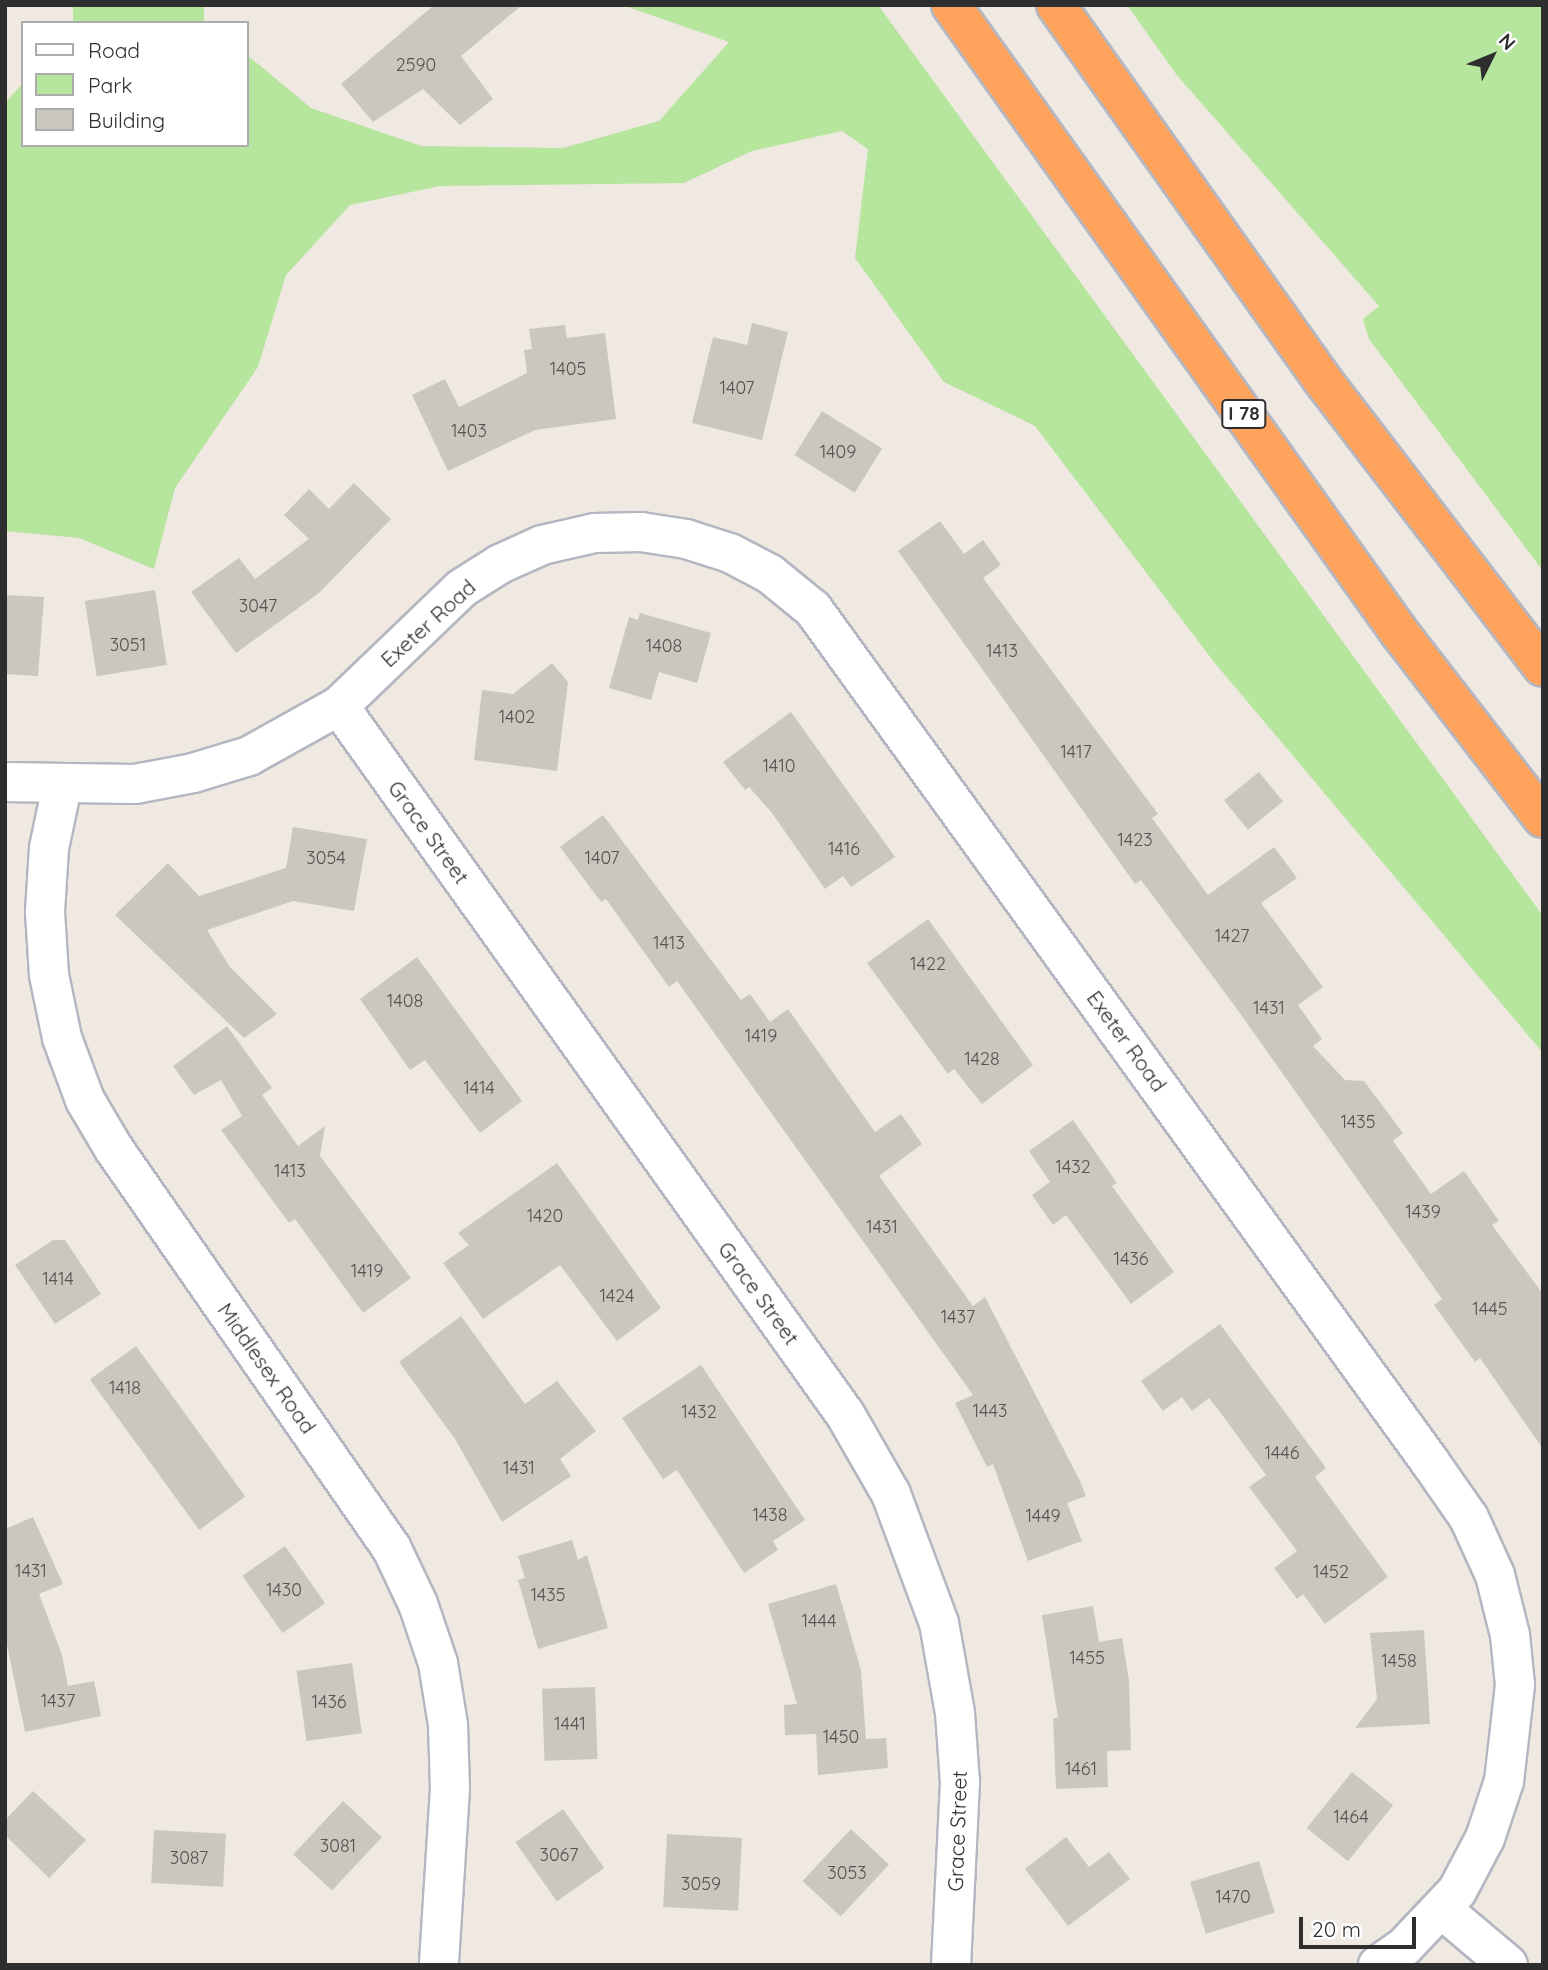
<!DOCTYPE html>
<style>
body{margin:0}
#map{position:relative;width:1548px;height:1970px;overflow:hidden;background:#efe9e1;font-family:Quicksand,sans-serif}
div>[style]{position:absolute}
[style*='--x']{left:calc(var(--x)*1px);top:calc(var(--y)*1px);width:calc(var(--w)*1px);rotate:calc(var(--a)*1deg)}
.green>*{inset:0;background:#b6e59e;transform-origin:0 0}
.building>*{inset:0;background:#cbc7bf;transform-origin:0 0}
.roads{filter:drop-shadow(2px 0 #b4b7c1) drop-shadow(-2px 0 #b4b7c1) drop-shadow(0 2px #b4b7c1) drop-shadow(0 -2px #b4b7c1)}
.minor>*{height:38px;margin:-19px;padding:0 19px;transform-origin:19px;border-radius:19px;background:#fff}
.motorway>*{height:38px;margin:-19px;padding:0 19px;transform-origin:19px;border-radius:19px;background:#ffa35c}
span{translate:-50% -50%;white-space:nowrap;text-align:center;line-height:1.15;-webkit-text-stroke:7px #fff;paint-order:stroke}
.number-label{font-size:18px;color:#555452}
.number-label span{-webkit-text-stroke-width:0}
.shield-label span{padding:2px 5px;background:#fff;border:2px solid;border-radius:5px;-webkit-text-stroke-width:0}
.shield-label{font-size:19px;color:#2e2e2e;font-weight:700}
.street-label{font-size:21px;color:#2e2e2e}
.frame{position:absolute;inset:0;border:7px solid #2e2e2e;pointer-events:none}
.legend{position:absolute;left:21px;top:21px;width:228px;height:126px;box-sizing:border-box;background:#fff;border:2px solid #ababab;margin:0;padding:9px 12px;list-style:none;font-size:21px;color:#2e2e2e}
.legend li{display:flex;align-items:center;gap:14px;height:35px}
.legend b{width:35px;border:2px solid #ababab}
.north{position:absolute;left:1457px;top:21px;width:70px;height:70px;-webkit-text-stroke:5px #fff;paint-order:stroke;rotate:47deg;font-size:19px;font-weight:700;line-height:28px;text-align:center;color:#2e2e2e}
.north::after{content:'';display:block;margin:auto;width:24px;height:32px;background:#2e2e2e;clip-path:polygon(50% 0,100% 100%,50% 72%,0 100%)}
.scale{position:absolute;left:1299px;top:1917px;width:117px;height:32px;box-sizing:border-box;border:4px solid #2e2e2e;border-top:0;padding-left:9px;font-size:21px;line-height:24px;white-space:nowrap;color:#2e2e2e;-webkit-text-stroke:5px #fff;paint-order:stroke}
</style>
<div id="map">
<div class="green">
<div style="left:73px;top:5px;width:131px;height:19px"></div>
<div style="clip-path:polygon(622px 5px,878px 5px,1543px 916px,1543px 1053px,1214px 662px,1035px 426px,944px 382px,855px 258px,868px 149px,842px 131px,752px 151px,684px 183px,440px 186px,350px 205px,286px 275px,258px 367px,175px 488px,154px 569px,79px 538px,5px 531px,5px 103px,23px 83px,23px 145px,247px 145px,247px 55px,311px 108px,421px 146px,563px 148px,659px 121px,729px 42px)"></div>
<div style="clip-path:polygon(1127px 5px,1543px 5px,1543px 571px,1369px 339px,1363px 319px,1379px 306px,1176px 74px)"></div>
</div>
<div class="building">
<div style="clip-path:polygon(434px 5px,522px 5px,461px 56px,493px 99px,460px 125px,423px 89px,373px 122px,341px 84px)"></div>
<div style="clip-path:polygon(752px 323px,788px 332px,762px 440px,692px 423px,713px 337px,747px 345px)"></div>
<div style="clip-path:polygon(565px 325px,567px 338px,605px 333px,616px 419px,535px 430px,448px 471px,412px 395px,445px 379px,459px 407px,527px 373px,524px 350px,532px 349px,529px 329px)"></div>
<div style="left:822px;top:411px;width:71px;height:52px;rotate:32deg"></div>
<div style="clip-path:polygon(354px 483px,391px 519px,319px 593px,236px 653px,191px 592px,239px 558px,255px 579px,309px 539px,284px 515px,309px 489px,329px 509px)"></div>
<div style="clip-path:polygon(940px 521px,964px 554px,983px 540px,1001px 565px,983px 578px,1158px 814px,1152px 818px,1208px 895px,1274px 847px,1297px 878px,1261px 903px,1323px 987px,1298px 1005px,1322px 1039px,1313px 1046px,1345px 1080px,1364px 1081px,1403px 1133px,1393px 1141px,1431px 1194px,1464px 1171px,1499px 1221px,1492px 1225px,1543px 1294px,1543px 1449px,1480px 1358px,1475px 1362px,1434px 1305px,1442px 1299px,1237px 1009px,1141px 880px,1135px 884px,898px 551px)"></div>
<div style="left:155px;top:590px;width:76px;height:71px;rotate:81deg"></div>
<div style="clip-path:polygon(5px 595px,44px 597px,38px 676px,5px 674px)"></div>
<div style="clip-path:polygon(640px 613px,711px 633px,697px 683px,659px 672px,651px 700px,609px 688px,629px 617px,638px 620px)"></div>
<div style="clip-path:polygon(552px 663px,568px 682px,557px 771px,474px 760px,482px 690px,513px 694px)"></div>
<div style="clip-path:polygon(791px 712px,895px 857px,851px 887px,843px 876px,825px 889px,772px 813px,749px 787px,745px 790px,723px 762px)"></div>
<div style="left:1259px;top:772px;width:38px;height:45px;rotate:51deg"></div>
<div style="clip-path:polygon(603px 815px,741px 1000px,750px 994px,770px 1022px,788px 1009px,875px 1132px,901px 1114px,922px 1144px,879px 1176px,973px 1306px,985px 1297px,1080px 1481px,1086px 1496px,1067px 1503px,1082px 1541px,1028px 1561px,993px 1464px,987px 1467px,955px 1403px,973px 1395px,677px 981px,669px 987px,606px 899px,601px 902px,560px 847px)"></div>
<div style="clip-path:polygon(293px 827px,367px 839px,354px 911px,293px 901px,207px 930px,230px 967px,277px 1014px,244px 1038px,115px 915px,168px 863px,199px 896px,286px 868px)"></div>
<div style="clip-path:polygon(928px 919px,1033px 1065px,982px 1104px,954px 1069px,948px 1074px,867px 963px)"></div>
<div style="clip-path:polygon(417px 957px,522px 1101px,480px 1133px,425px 1060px,410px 1070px,360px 999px)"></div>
<div style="clip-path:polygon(227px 1026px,272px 1088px,262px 1095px,298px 1146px,325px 1126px,320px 1156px,411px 1278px,363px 1313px,295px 1219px,289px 1223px,221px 1130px,242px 1116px,221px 1080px,194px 1095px,173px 1066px)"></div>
<div style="clip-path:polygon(1073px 1120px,1117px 1183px,1112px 1186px,1174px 1272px,1131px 1304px,1066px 1215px,1053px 1225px,1032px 1195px,1050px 1182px,1029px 1151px)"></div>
<div style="clip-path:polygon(557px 1163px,661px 1308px,617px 1341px,560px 1265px,483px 1319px,443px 1263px,469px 1245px,458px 1233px)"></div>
<div style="clip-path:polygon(53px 1240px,65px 1240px,101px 1294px,55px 1324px,15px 1265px)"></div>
<div style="clip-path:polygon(461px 1316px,525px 1404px,557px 1381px,596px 1431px,560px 1459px,571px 1476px,502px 1522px,455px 1439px,399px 1362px)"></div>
<div style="clip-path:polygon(1220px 1324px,1326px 1468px,1315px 1477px,1388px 1577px,1325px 1624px,1303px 1594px,1297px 1599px,1274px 1568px,1297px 1551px,1249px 1487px,1266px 1475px,1220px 1412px,1209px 1398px,1192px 1411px,1182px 1397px,1163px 1411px,1141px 1381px)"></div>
<div style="left:136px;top:1346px;width:186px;height:57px;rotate:54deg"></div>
<div style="clip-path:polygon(701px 1365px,805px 1520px,773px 1541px,778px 1550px,744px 1573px,677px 1470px,663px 1479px,622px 1418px)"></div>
<div style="clip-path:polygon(33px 1517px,63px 1584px,39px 1594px,62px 1655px,68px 1686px,94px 1681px,101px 1716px,25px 1732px,5px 1635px,5px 1529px)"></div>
<div style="clip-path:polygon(572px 1540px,578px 1560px,587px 1555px,608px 1628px,538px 1649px,518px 1580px,525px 1578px,518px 1556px)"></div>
<div style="left:285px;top:1546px;width:70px;height:52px;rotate:55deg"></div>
<div style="clip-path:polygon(836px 1584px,861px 1670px,866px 1739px,886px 1738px,888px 1768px,818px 1775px,816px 1734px,785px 1735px,784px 1705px,797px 1704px,768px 1604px)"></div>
<div style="clip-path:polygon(1093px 1606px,1099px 1642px,1122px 1638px,1129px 1680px,1131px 1750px,1107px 1751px,1108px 1787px,1056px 1789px,1053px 1718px,1058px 1718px,1042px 1615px)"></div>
<div style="clip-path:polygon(1424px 1630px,1430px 1724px,1355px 1728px,1377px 1699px,1370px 1633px)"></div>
<div style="left:352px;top:1663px;width:71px;height:56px;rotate:82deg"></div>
<div style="left:595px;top:1687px;width:72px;height:53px;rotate:88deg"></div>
<div style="left:1352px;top:1772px;width:53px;height:72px;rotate:39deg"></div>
<div style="clip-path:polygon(33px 1791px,86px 1840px,49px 1878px,5px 1835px,5px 1820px)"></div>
<div style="left:343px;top:1801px;width:53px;height:73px;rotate:43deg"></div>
<div style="left:563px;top:1809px;width:72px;height:58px;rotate:55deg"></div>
<div style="left:851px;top:1829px;width:52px;height:71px;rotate:43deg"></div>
<div style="left:154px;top:1830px;width:72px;height:53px;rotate:3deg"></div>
<div style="left:667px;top:1834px;width:75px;height:73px;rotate:3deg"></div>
<div style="clip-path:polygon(1066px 1837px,1089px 1867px,1109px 1852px,1130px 1879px,1068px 1926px,1025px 1869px)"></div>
<div style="left:1259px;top:1861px;width:54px;height:72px;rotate:73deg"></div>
</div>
<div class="roads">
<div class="minor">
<div style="--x:339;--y:706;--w:870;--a:54.45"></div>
<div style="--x:845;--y:1414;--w:92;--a:60.1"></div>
<div style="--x:891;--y:1494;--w:138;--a:69.6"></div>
<div style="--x:939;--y:1623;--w:91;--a:79.9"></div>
<div style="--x:955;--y:1713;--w:69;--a:85.9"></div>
<div style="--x:960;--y:1782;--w:183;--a:92.8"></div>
<div style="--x:5;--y:782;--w:130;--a:0.9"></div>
<div style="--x:135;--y:784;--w:59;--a:-10.7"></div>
<div style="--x:193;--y:773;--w:59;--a:-16.9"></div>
<div style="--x:249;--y:756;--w:103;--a:-29.1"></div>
<div style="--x:339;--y:706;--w:170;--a:-43.8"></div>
<div style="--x:462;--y:588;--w:45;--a:-32.3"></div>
<div style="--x:500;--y:564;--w:46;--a:-24.3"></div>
<div style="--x:542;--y:545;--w:54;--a:-12.8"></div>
<div style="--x:595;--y:533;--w:46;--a:-1.2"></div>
<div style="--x:641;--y:532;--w:46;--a:8.8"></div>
<div style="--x:686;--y:539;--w:46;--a:17.7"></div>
<div style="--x:730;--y:553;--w:45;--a:27.7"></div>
<div style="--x:770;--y:574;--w:55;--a:39.1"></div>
<div style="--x:813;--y:609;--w:1053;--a:54.12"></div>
<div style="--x:1430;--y:1462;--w:68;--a:55.1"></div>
<div style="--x:1469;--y:1518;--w:63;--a:65.5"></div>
<div style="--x:1495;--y:1575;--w:62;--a:76"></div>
<div style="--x:1510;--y:1635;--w:50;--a:84.3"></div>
<div style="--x:1515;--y:1685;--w:97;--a:96.5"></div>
<div style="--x:1504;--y:1781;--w:60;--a:108.4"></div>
<div style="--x:1485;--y:1838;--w:60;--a:117.8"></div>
<div style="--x:1457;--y:1891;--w:77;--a:133.4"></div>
<div style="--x:1404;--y:1947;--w:32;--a:145"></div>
<div style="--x:62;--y:786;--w:63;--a:101.8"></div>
<div style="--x:49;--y:848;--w:64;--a:93.6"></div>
<div style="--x:45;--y:912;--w:63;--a:86.4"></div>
<div style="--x:49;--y:975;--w:64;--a:78.3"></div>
<div style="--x:62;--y:1038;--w:66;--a:69.6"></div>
<div style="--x:85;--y:1100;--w:57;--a:59.4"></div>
<div style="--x:114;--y:1149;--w:485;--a:55.2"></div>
<div style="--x:391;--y:1547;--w:63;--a:64.7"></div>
<div style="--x:418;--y:1604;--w:62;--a:71.3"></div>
<div style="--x:438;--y:1663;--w:63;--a:80.8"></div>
<div style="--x:448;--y:1725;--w:63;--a:88.2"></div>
<div style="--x:450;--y:1788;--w:177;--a:93.6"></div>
<div style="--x:1443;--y:1910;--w:85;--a:40.2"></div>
</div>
<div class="motorway">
<div style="--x:951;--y:5;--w:771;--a:54.45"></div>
<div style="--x:1399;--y:632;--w:235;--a:52.3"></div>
<div style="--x:1056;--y:5;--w:458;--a:54.6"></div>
<div style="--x:1321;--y:378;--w:364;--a:52.5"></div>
</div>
</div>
<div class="number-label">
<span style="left:416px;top:65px">2590</span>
<span style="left:568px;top:369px">1405</span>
<span style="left:737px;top:388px">1407</span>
<span style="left:469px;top:431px">1403</span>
<span style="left:838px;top:452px">1409</span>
<span style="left:258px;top:606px">3047</span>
<span style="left:128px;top:645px">3051</span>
<span style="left:664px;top:646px">1408</span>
<span style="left:1002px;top:651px">1413</span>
<span style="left:517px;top:717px">1402</span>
<span style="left:1076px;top:752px">1417</span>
<span style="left:779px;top:766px">1410</span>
<span style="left:1135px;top:840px">1423</span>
<span style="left:844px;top:849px">1416</span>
<span style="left:326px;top:858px">3054</span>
<span style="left:602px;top:858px">1407</span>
<span style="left:1232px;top:936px">1427</span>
<span style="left:669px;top:943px">1413</span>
<span style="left:928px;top:964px">1422</span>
<span style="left:405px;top:1001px">1408</span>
<span style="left:1269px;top:1008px">1431</span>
<span style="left:761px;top:1036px">1419</span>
<span style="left:982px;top:1059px">1428</span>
<span style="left:479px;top:1088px">1414</span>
<span style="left:1358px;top:1122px">1435</span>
<span style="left:1073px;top:1167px">1432</span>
<span style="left:290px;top:1171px">1413</span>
<span style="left:1423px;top:1212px">1439</span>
<span style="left:545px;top:1216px">1420</span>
<span style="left:882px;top:1227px">1431</span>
<span style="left:1131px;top:1259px">1436</span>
<span style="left:367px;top:1271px">1419</span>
<span style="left:58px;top:1279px">1414</span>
<span style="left:617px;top:1296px">1424</span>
<span style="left:1490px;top:1309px">1445</span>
<span style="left:958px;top:1317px">1437</span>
<span style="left:125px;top:1388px">1418</span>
<span style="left:990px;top:1411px">1443</span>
<span style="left:699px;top:1412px">1432</span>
<span style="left:1282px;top:1453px">1446</span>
<span style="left:519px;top:1468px">1431</span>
<span style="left:770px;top:1515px">1438</span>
<span style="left:1043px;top:1516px">1449</span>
<span style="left:31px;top:1571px">1431</span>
<span style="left:1331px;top:1572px">1452</span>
<span style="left:284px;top:1590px">1430</span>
<span style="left:548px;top:1595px">1435</span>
<span style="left:819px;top:1621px">1444</span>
<span style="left:1087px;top:1658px">1455</span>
<span style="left:1399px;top:1661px">1458</span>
<span style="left:58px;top:1701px">1437</span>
<span style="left:329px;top:1702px">1436</span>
<span style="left:570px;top:1724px">1441</span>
<span style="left:841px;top:1737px">1450</span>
<span style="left:1081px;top:1769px">1461</span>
<span style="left:1351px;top:1817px">1464</span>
<span style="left:338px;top:1846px">3081</span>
<span style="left:559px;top:1855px">3067</span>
<span style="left:189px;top:1858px">3087</span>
<span style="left:847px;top:1873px">3053</span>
<span style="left:701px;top:1884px">3059</span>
<span style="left:1233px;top:1897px">1470</span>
</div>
<div class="shield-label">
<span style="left:1244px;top:414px">I 78</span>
</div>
<div class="street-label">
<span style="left:428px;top:623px;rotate:-42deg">Exeter Road</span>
<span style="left:429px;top:832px;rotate:54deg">Grace Street</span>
<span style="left:1127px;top:1041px;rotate:54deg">Exeter Road</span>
<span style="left:759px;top:1293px;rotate:54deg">Grace Street</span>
<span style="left:267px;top:1368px;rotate:55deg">Middlesex Road</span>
<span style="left:957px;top:1831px;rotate:-88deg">Grace Street</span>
</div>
<div class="frame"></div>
<ul class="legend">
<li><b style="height:9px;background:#fff"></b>Road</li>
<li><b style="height:19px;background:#b6e59e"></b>Park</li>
<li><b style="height:19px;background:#cbc7bf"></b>Building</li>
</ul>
<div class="north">N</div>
<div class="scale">20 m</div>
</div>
